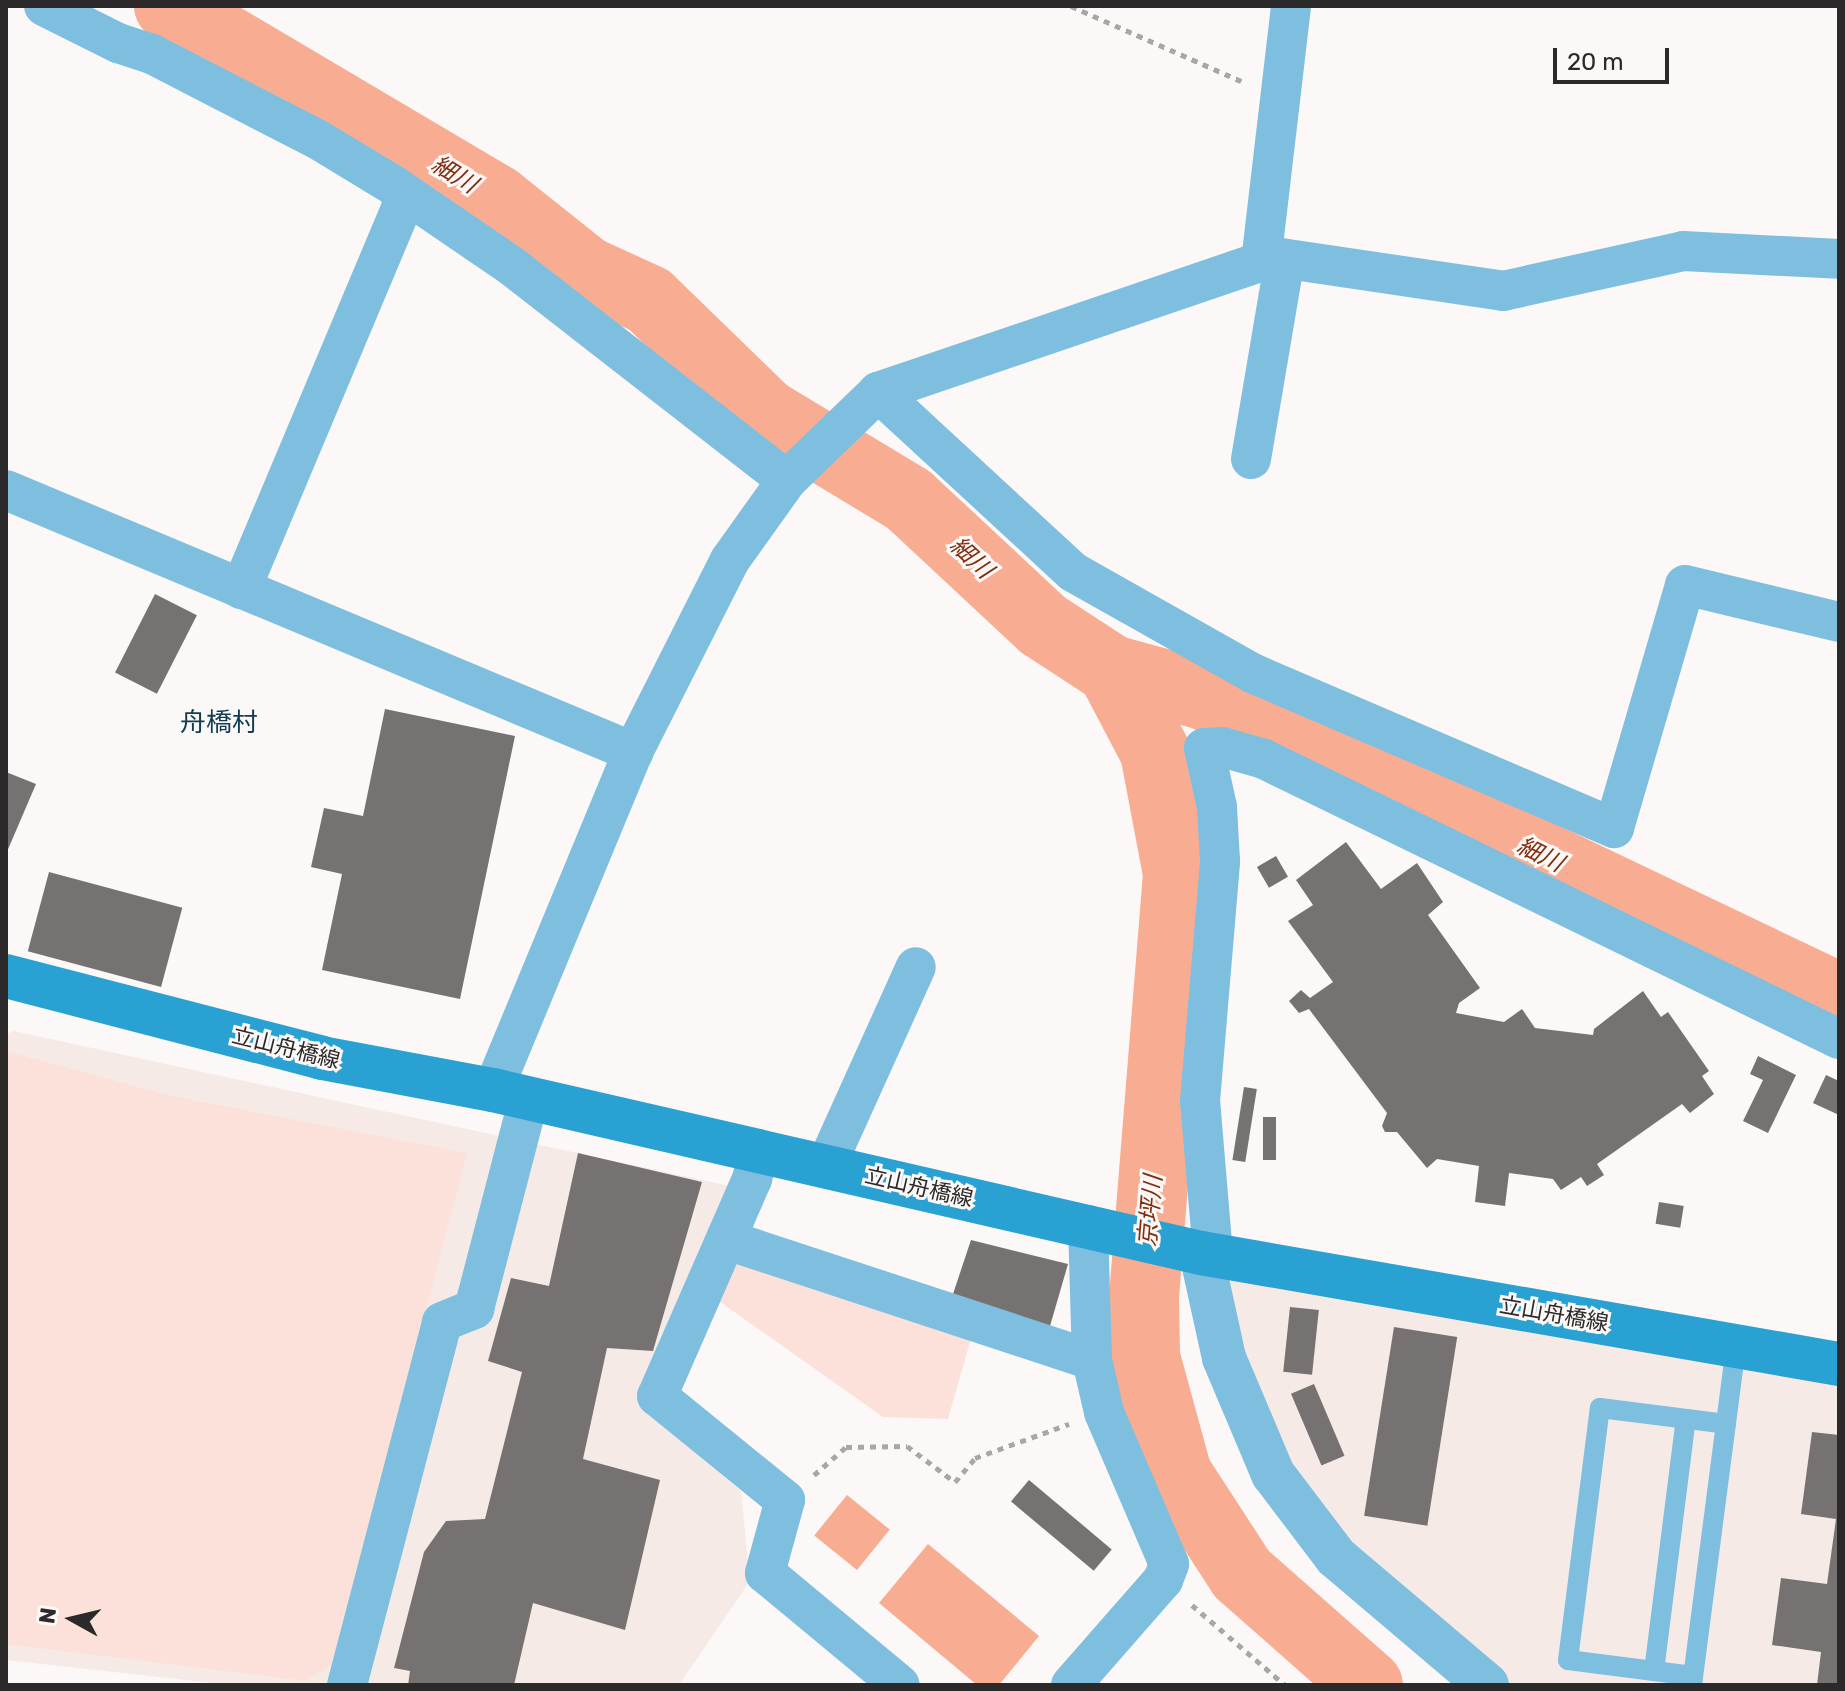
<!DOCTYPE html>
<meta charset="utf-8">
<style>
body{margin:0}
#map{position:relative;width:1845px;height:1691px;overflow:hidden;background:#fcf8f7;font-family:Rubik,"Noto Sans JP",sans-serif}
div>[style]{position:absolute}
[style*='--x']{left:calc(var(--x)*1px);top:calc(var(--y)*1px);width:calc(var(--w)*1px);rotate:calc(var(--a)*1deg)}
.built>*{inset:0;background:#f6eae6}
.green>*{inset:0;background:#fbe1d9}
.water>*{inset:0;background:#f8ad93;transform-origin:0 0}
.river>*{height:70px;margin:-35px;padding:0 35px;transform-origin:35px;border-radius:35px;background:#f8ad93}
.building>*{inset:0;background:#767271;transform-origin:0 0}
.path>*{height:5px;margin-top:-2.5px;transform-origin:0;background:repeating-linear-gradient(90deg,#a9a6a5 0 6px,transparent 0 12px)}
.service>*{height:20px;margin:-10px;padding:0 10px;transform-origin:10px;border-radius:10px;background:#7ebfe0}
.minor>*{height:40px;margin:-20px;padding:0 20px;transform-origin:20px;border-radius:20px;background:#7ebfe0}
.tertiary>*{height:44px;margin:-22px;padding:0 22px;transform-origin:22px;border-radius:22px;background:#7ebfe0}
.secondary>*{height:44px;margin:-22px;padding:0 22px;transform-origin:22px;border-radius:22px;background:#29a1d2}
span{translate:-50% -50%;white-space:nowrap;text-align:center;line-height:1.15;-webkit-text-stroke:6px #fcf8f7;paint-order:stroke}
.street-label{font-size:22px;color:#2b2929}
.water-label{font-size:24px;color:#812f0f;font-style:italic}
.quarter-label{font-size:26px;color:#0f3d52}
.frame{position:absolute;inset:0;border:8px solid #2b2929;pointer-events:none}
.north{position:absolute;left:32px;top:1579px;width:80px;height:80px;-webkit-text-stroke:6px #fcf8f7;paint-order:stroke;rotate:278deg;font-size:22px;font-weight:700;line-height:32px;text-align:center;color:#2b2929}
.north::after{content:'';display:block;margin:auto;width:28px;height:36px;background:#2b2929;clip-path:polygon(50% 0,100% 100%,50% 72%,0 100%)}
.scale{position:absolute;left:1553px;top:48px;width:116px;height:36px;box-sizing:border-box;border:4px solid #2b2929;border-top:0;padding-left:10px;font-size:24px;line-height:28px;white-space:nowrap;color:#2b2929;-webkit-text-stroke:6px #fcf8f7;paint-order:stroke}
</style>
<div id="map">
<div class="built">
<div style="clip-path:polygon(14px 1031px,730px 1186px,641px 1408px,741px 1491px,750px 1581px,679px 1685px,231px 1685px,6px 1660px,6px 1034px)"></div>
<div style="clip-path:polygon(1201px 1253px,1839px 1364px,1839px 1685px,1487px 1685px,1273px 1474px)"></div>
</div>
<div class="green">
<div style="clip-path:polygon(6px 1051px,171px 1096px,467px 1153px,333px 1664px,306px 1681px,6px 1644px)"></div>
<div style="clip-path:polygon(733px 1254px,972px 1335px,948px 1419px,883px 1417px,716px 1299px)"></div>
</div>
<div class="water">
<div style="left:847px;top:1495px;width:55px;height:52px;rotate:39deg"></div>
<div style="clip-path:polygon(928px 1544px,1039px 1636px,999px 1685px,977px 1685px,879px 1603px)"></div>
</div>
<div class="river">
<div style="--x:169;--y:6;--w:381;--a:30.6"></div>
<div style="--x:497;--y:200;--w:114;--a:38.6"></div>
<div style="--x:586;--y:271;--w:69;--a:24.7"></div>
<div style="--x:649;--y:300;--w:162;--a:44.2"></div>
<div style="--x:765;--y:413;--w:168;--a:31.1"></div>
<div style="--x:909;--y:500;--w:183;--a:43"></div>
<div style="--x:1043;--y:625;--w:82;--a:33.1"></div>
<div style="--x:1112;--y:670;--w:95;--a:15.2"></div>
<div style="--x:1204;--y:695;--w:704;--a:25.51"></div>
<div style="--x:1112;--y:670;--w:93;--a:62.3"></div>
<div style="--x:1155;--y:752;--w:124;--a:79.3"></div>
<div style="--x:1178;--y:874;--w:424;--a:94.6"></div>
<div style="--x:1144;--y:1297;--w:60;--a:89"></div>
<div style="--x:1145;--y:1357;--w:121;--a:74.7"></div>
<div style="--x:1177;--y:1474;--w:119;--a:57"></div>
<div style="--x:1242;--y:1574;--w:168;--a:41.4"></div>
</div>
<div class="building">
<div style="left:155px;top:594px;width:47px;height:88px;rotate:27deg"></div>
<div style="clip-path:polygon(385px 709px,515px 736px,460px 999px,322px 970px,342px 874px,311px 867px,324px 808px,363px 816px)"></div>
<div style="clip-path:polygon(6px 772px,36px 784px,6px 854px)"></div>
<div style="clip-path:polygon(1346px 842px,1381px 889px,1417px 863px,1443px 902px,1428px 915px,1480px 988px,1459px 1003px,1456px 1013px,1504px 1022px,1522px 1009px,1535px 1028px,1593px 1035px,1594px 1029px,1643px 991px,1661px 1017px,1668px 1012px,1709px 1071px,1702px 1076px,1714px 1094px,1690px 1113px,1682px 1104px,1597px 1164px,1604px 1175px,1587px 1186px,1581px 1177px,1561px 1190px,1553px 1179px,1509px 1173px,1505px 1206px,1475px 1202px,1479px 1166px,1437px 1159px,1427px 1168px,1397px 1132px,1385px 1132px,1382px 1126px,1387px 1113px,1309px 1009px,1299px 1013px,1289px 1001px,1301px 990px,1310px 998px,1333px 982px,1288px 921px,1313px 905px,1296px 880px)"></div>
<div style="left:1276px;top:856px;width:24px;height:22px;rotate:60deg"></div>
<div style="left:49px;top:872px;width:138px;height:82px;rotate:15deg"></div>
<div style="clip-path:polygon(1758px 1056px,1796px 1075px,1768px 1133px,1743px 1121px,1763px 1080px,1750px 1074px)"></div>
<div style="clip-path:polygon(1826px 1075px,1839px 1081px,1839px 1115px,1813px 1103px)"></div>
<div style="left:1244px;top:1087px;width:13px;height:74px;rotate:9deg"></div>
<div style="left:1263px;top:1117px;width:13px;height:43px"></div>
<div style="clip-path:polygon(578px 1153px,702px 1182px,653px 1351px,607px 1348px,583px 1459px,660px 1480px,625px 1630px,533px 1603px,514px 1685px,408px 1685px,410px 1671px,394px 1668px,424px 1552px,446px 1521px,485px 1519px,522px 1372px,488px 1361px,511px 1278px,549px 1286px)"></div>
<div style="left:1659px;top:1202px;width:25px;height:22px;rotate:9deg"></div>
<div style="clip-path:polygon(971px 1240px,1068px 1264px,1048px 1333px,951px 1300px)"></div>
<div style="left:1290px;top:1307px;width:29px;height:65px;rotate:6deg"></div>
<div style="left:1394px;top:1327px;width:64px;height:191px;rotate:9deg"></div>
<div style="left:1314px;top:1384px;width:78px;height:25px;rotate:67deg"></div>
<div style="clip-path:polygon(1812px 1432px,1839px 1435px,1839px 1685px,1817px 1685px,1821px 1652px,1772px 1645px,1781px 1578px,1827px 1584px,1836px 1519px,1801px 1514px)"></div>
<div style="left:1029px;top:1480px;width:108px;height:28px;rotate:40deg"></div>
</div>
<div class="path">
<div style="--x:1071;--y:6;--w:188;--a:23.8"></div>
<div style="--x:814;--y:1475;--w:43;--a:-41.2"></div>
<div style="--x:846;--y:1447;--w:61;--a:-0.9"></div>
<div style="--x:907;--y:1446;--w:60;--a:36.9"></div>
<div style="--x:955;--y:1482;--w:31;--a:-50"></div>
<div style="--x:975;--y:1458;--w:100;--a:-19.9"></div>
<div style="--x:1192;--y:1605;--w:123;--a:40.7"></div>
</div>
<div class="service">
<div style="--x:1654;--y:1671;--w:254;--a:-82.8"></div>
<div style="--x:1693;--y:1676;--w:126;--a:-172.7"></div>
<div style="--x:1568;--y:1660;--w:254;--a:-82.8"></div>
<div style="--x:1600;--y:1408;--w:127;--a:7.2"></div>
<div style="--x:1692;--y:1685;--w:342;--a:-82.6"></div>
</div>
<div class="minor">
<div style="--x:44;--y:6;--w:83;--a:26.6"></div>
<div style="--x:118;--y:43;--w:36;--a:18"></div>
<div style="--x:152;--y:54;--w:186;--a:27.3"></div>
<div style="--x:317;--y:139;--w:89;--a:31.2"></div>
<div style="--x:393;--y:185;--w:145;--a:34.3"></div>
<div style="--x:513;--y:267;--w:347;--a:37.9"></div>
<div style="--x:1261;--y:262;--w:258;--a:-83.3"></div>
<div style="--x:878;--y:392;--w:265;--a:42.7"></div>
<div style="--x:1073;--y:572;--w:206;--a:29.4"></div>
<div style="--x:1252;--y:673;--w:394;--a:23.2"></div>
<div style="--x:1614;--y:828;--w:253;--a:-73.7"></div>
<div style="--x:1685;--y:585;--w:158;--a:13.5"></div>
<div style="--x:1251;--y:459;--w:203;--a:-80.4"></div>
<div style="--x:6;--y:490;--w:680;--a:22.68"></div>
<div style="--x:241;--y:589;--w:428;--a:-67.2"></div>
<div style="--x:493;--y:1090;--w:366;--a:-67.5"></div>
<div style="--x:633;--y:752;--w:215;--a:-63.2"></div>
<div style="--x:730;--y:560;--w:98;--a:-54.5"></div>
<div style="--x:787;--y:480;--w:127;--a:-44"></div>
<div style="--x:878;--y:392;--w:418;--a:-18.8"></div>
<div style="--x:1274;--y:257;--w:232;--a:8.4"></div>
<div style="--x:1503;--y:291;--w:184;--a:-12.5"></div>
<div style="--x:1683;--y:251;--w:156;--a:2.9"></div>
<div style="--x:759;--y:1149;--w:31;--a:103"></div>
<div style="--x:752;--y:1179;--w:237;--a:113.6"></div>
<div style="--x:657;--y:1396;--w:165;--a:39.1"></div>
<div style="--x:785;--y:1500;--w:76;--a:105.3"></div>
<div style="--x:765;--y:1573;--w:175;--a:39.7"></div>
<div style="--x:826;--y:1166;--w:218;--a:-65.7"></div>
<div style="--x:727;--y:1240;--w:384;--a:18.2"></div>
<div style="--x:1213;--y:1255;--w:155;--a:-94.8"></div>
<div style="--x:1200;--y:1101;--w:241;--a:-85.2"></div>
<div style="--x:1220;--y:861;--w:54;--a:-93.2"></div>
<div style="--x:1217;--y:807;--w:60;--a:-102.4"></div>
<div style="--x:1204;--y:748;--w:18;--a:-3"></div>
<div style="--x:1222;--y:747;--w:44;--a:15.9"></div>
<div style="--x:1264;--y:759;--w:640;--a:25.96"></div>
<div style="--x:347;--y:1685;--w:375;--a:-75.3"></div>
<div style="--x:442;--y:1322;--w:35;--a:-22"></div>
<div style="--x:474;--y:1309;--w:218;--a:-75.4"></div>
<div style="--x:1071;--y:1685;--w:140;--a:-48.8"></div>
<div style="--x:1163;--y:1580;--w:17;--a:-69"></div>
<div style="--x:1169;--y:1564;--w:165;--a:-113.2"></div>
<div style="--x:1104;--y:1412;--w:53;--a:-103"></div>
<div style="--x:1092;--y:1360;--w:135;--a:-91.7"></div>
</div>
<div class="tertiary">
<div style="--x:1201;--y:1253;--w:107;--a:77.6"></div>
<div style="--x:1224;--y:1358;--w:126;--a:67.1"></div>
<div style="--x:1273;--y:1474;--w:104;--a:52.8"></div>
<div style="--x:1336;--y:1557;--w:198;--a:40.3"></div>
</div>
<div class="secondary">
<div style="--x:6;--y:976;--w:326;--a:14.5"></div>
<div style="--x:322;--y:1058;--w:174;--a:10.6"></div>
<div style="--x:493;--y:1090;--w:727;--a:12.97"></div>
<div style="--x:1201;--y:1253;--w:648;--a:9.87"></div>
</div>
<div class="street-label">
<span style="left:286px;top:1048px;rotate:14deg">立山舟橋線</span>
<span style="left:919px;top:1187px;rotate:13deg">立山舟橋線</span>
<span style="left:1554px;top:1314px;rotate:10deg">立山舟橋線</span>
</div>
<div class="water-label">
<span style="left:454px;top:175px;rotate:31deg">細川</span>
<span style="left:971px;top:558px;rotate:43deg">細川</span>
<span style="left:1540px;top:855px;rotate:26deg">細川</span>
<span style="left:1151px;top:1211px;rotate:-85deg">京坪川</span>
</div>
<div class="quarter-label">
<span style="left:219px;top:723px">舟橋村</span>
</div>
<div class="frame"></div>
<div class="north">N</div>
<div class="scale">20 m</div>
</div>
